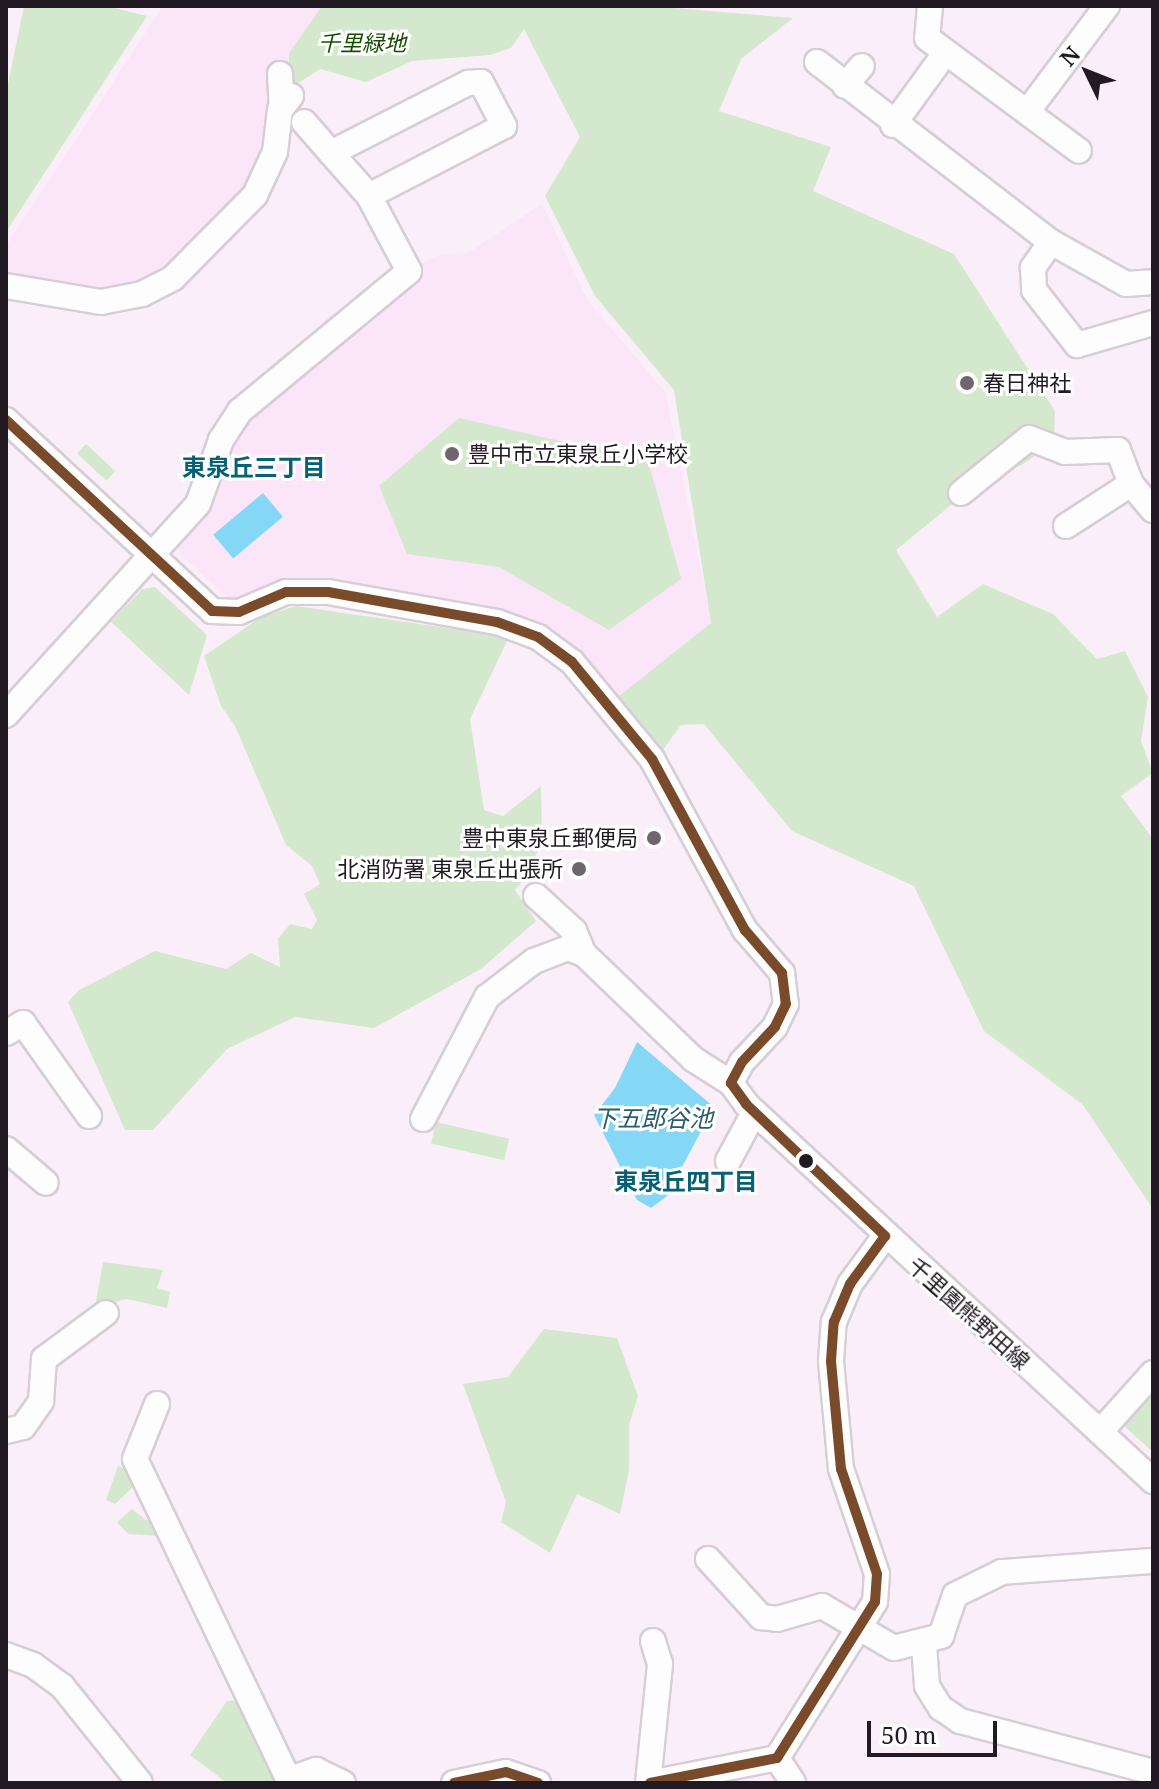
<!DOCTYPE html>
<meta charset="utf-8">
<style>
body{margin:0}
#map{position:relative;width:1159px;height:1789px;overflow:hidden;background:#faeff9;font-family:"Noto Serif","Noto Sans JP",serif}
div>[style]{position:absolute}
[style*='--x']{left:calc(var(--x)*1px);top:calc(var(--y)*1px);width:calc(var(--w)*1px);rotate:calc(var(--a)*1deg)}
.built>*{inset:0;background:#fae5f9}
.green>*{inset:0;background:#d4e8cd;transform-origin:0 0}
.water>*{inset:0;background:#85d8f5;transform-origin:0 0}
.roads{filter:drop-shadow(2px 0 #d6ced6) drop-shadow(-2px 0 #d6ced6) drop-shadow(0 2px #d6ced6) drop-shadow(0 -2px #d6ced6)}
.minor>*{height:24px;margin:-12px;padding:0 12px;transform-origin:12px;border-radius:12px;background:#fefdfe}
.bus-1>*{height:10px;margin:-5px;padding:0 5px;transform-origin:5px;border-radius:5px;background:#7a4b2a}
.dots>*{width:22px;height:22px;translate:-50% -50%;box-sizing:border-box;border:4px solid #fff;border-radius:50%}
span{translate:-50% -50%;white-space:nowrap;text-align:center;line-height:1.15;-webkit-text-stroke:6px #fff;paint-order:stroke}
.park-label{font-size:22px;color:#164e00;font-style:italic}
.poi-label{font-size:22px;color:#221a22}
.left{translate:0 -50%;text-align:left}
.right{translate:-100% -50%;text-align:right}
.street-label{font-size:22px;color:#221a22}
.neighbourhood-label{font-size:24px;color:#076074;font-weight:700}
.water-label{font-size:24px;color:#295c6c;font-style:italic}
.frame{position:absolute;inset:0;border:8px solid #221a22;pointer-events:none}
.north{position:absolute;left:1047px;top:32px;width:80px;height:80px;-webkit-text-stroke:6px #fff;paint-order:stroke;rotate:313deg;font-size:22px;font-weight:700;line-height:32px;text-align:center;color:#221a22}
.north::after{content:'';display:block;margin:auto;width:28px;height:36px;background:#221a22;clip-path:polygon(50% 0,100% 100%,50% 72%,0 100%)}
.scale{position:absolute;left:867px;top:1721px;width:130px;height:36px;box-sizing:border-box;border:4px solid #221a22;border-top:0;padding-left:10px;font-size:24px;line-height:28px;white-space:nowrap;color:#221a22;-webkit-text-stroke:6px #fff;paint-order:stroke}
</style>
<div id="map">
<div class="built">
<div style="clip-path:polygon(163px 6px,322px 6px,289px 53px,288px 74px,273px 92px,260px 171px,176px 266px,118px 292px,6px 279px,6px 246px)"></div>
<div style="clip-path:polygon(542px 204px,588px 301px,666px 393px,711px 623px,618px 697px,570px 643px,544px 626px,501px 609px,313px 578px,283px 580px,229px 599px,181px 555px,176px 541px,237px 429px,415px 267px,439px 255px,468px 253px)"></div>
</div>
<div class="green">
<div style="clip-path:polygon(24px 6px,107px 6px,147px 16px,6px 232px,6px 94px)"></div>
<div style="clip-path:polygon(322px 6px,651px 6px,793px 18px,741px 59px,719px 111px,831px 147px,813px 191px,954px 254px,1055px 411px,1054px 443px,1020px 466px,1004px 462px,896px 550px,937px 617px,983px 584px,1053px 614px,1097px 659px,1125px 651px,1148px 697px,1141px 741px,1153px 773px,1121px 796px,1153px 839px,1153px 1209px,1083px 1105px,984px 1031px,914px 886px,792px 831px,704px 724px,681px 725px,662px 751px,618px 697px,711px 623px,674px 390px,595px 296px,545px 196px,580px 137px,524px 29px,511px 48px,490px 55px,412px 61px,366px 82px,320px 69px,289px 89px,289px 53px)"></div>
<div style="clip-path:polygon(459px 418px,648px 461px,681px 579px,609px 630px,499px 567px,407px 554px,379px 486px)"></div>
<div style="left:86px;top:444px;width:40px;height:13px;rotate:43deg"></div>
<div style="clip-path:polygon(155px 587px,207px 635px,189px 695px,111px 622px,142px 589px)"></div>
<div style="clip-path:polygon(296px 606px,509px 637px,470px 719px,484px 810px,503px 816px,541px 786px,542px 834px,532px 870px,515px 890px,536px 921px,481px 969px,374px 1028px,295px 1017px,227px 1049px,153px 1130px,125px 1130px,68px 1002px,79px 990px,155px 951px,226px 969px,251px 953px,280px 967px,278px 939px,290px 924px,312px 929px,317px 920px,304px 894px,320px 884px,312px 866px,286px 845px,235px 726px,221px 706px,204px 656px,261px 617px)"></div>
<div style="left:436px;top:1122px;width:75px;height:22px;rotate:13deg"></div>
<div style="clip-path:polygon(103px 1262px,163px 1270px,157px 1288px,170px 1292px,167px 1308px,127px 1299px,95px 1307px)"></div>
<div style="clip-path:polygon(544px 1329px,617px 1338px,638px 1396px,629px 1425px,629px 1470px,620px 1514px,577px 1494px,550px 1553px,501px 1522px,506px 1502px,463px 1384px,508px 1377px)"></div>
<div style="clip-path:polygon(1153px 1383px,1153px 1452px,1123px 1425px,1123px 1417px)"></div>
<div style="clip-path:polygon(118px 1466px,128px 1470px,135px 1485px,115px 1504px,106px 1500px)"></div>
<div style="clip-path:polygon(132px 1509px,146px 1520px,154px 1517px,160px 1536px,128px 1534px,117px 1522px)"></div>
<div style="clip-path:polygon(240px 1700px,282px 1783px,227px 1783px,190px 1755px,227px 1701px)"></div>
</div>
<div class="water">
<div style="left:263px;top:493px;width:31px;height:65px;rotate:50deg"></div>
<div style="clip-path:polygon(637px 1042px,714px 1107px,666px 1197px,651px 1208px,637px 1200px,594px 1115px,615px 1088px)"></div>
</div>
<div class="roads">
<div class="minor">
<div style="--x:930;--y:6;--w:32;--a:95"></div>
<div style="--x:927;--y:38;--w:189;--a:36.6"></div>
<div style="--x:817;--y:62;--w:295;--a:37.6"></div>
<div style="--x:1051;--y:242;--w:86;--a:29.2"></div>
<div style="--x:1126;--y:284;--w:27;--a:-4"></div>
<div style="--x:280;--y:74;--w:33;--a:87"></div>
<div style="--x:845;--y:86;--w:26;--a:-50"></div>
<div style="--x:1027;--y:112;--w:133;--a:-53"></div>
<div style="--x:304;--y:122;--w:41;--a:48.9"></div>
<div style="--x:893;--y:125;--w:90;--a:-54"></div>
<div style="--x:1051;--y:242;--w:32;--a:125"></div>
<div style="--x:1033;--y:268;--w:22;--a:87"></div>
<div style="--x:1034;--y:290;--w:70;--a:52"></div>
<div style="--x:1077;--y:345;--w:79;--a:-16.1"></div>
<div style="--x:6;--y:286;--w:96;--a:9.6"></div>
<div style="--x:101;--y:302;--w:42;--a:-11"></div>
<div style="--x:142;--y:294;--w:35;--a:-27"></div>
<div style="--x:173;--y:278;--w:117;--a:-45.3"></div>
<div style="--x:255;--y:195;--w:47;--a:-65.1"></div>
<div style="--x:275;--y:152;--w:42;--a:-83.2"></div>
<div style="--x:280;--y:110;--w:18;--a:-52"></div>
<div style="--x:6;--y:420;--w:281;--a:42.8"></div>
<div style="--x:212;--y:611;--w:27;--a:2"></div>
<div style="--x:239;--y:612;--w:51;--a:-23.1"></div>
<div style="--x:286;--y:592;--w:42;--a:0"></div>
<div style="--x:328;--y:592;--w:172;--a:10.1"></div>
<div style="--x:497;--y:622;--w:44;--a:20.1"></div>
<div style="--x:538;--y:637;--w:42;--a:36.3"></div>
<div style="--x:572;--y:662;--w:126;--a:50.5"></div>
<div style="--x:652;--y:759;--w:195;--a:61.5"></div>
<div style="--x:745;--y:930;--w:57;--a:49.3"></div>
<div style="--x:782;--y:973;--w:31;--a:83"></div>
<div style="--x:786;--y:1004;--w:25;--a:116"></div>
<div style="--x:775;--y:1027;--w:48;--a:133.3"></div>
<div style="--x:742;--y:1062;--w:24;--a:118"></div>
<div style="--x:731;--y:1083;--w:26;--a:54"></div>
<div style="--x:746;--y:1104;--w:555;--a:42.81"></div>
<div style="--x:961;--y:493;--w:87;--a:-39"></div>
<div style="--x:1029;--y:438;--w:39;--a:21"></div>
<div style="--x:1065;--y:452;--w:53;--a:-2.2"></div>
<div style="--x:1118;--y:450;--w:36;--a:69"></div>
<div style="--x:1131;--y:484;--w:34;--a:50"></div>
<div style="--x:1066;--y:526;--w:77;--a:-32.9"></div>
<div style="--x:6;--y:715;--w:285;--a:-47.7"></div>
<div style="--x:198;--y:504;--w:68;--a:-70.2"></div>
<div style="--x:221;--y:440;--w:35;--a:-57"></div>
<div style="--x:240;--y:411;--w:219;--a:-39.6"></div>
<div style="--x:409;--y:271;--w:85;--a:-118.1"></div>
<div style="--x:369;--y:196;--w:57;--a:-131.5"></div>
<div style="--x:331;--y:153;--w:154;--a:-27.1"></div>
<div style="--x:468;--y:83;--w:13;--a:-4"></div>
<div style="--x:481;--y:82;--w:50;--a:62.4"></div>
<div style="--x:504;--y:126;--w:152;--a:152.6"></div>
<div style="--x:536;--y:896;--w:52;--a:42.6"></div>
<div style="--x:574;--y:931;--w:25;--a:67"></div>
<div style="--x:6;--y:1033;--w:20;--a:-30"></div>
<div style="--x:23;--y:1023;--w:114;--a:54.6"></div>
<div style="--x:423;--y:1119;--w:138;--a:-62.3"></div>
<div style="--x:487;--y:997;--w:59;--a:-37.5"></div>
<div style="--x:534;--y:961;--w:36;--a:-21"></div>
<div style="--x:568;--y:948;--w:17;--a:21"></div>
<div style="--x:584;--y:954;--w:151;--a:43.9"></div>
<div style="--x:693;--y:1059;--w:45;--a:32.3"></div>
<div style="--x:6;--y:1149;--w:52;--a:40.4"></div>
<div style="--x:728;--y:1161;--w:55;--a:-61.6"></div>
<div style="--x:157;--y:1404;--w:59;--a:111.8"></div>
<div style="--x:135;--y:1459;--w:359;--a:64.4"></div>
<div style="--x:6;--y:1431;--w:17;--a:-13"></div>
<div style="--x:23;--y:1427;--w:32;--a:-55"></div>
<div style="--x:41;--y:1401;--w:42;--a:-85.9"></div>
<div style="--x:44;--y:1359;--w:77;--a:-36.6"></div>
<div style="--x:1100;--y:1432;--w:79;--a:-48.1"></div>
<div style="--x:708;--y:1559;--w:79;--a:47.6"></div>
<div style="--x:761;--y:1617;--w:16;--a:7"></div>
<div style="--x:777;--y:1619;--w:47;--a:-16.1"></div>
<div style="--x:822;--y:1606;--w:83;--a:30.3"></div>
<div style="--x:894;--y:1648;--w:49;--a:-14.3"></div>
<div style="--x:941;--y:1636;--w:43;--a:-71.1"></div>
<div style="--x:955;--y:1595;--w:52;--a:-26.1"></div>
<div style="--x:1002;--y:1572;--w:151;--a:-4.2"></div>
<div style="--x:924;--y:1644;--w:42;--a:85.9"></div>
<div style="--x:927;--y:1686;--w:26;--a:58"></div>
<div style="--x:941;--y:1708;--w:23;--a:34"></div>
<div style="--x:960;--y:1721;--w:200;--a:14.8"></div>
<div style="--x:6;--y:1655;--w:29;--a:20"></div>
<div style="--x:33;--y:1665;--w:36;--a:36"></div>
<div style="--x:62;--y:1686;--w:124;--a:51.2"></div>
<div style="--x:777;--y:1758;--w:30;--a:57"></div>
<div style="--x:288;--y:1780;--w:30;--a:-20"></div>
<div style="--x:316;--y:1770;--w:30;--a:26"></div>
<div style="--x:454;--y:1783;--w:53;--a:-11.9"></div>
<div style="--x:506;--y:1772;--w:34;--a:19"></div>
<div style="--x:648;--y:1783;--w:120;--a:-84.2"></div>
<div style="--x:660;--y:1664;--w:24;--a:-107"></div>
<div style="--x:650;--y:1783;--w:129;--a:-11.1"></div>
<div style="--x:777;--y:1758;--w:184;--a:-57.9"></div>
<div style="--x:875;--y:1602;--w:28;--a:-86"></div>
<div style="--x:877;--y:1574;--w:111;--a:-108.9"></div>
<div style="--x:841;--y:1469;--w:108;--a:-95.3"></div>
<div style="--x:831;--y:1361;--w:39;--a:-86"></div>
<div style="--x:834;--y:1322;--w:41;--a:-67.2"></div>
<div style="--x:850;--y:1284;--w:59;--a:-53.9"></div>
</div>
</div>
<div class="bus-1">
<div style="--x:6;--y:420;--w:281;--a:42.8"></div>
<div style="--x:212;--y:611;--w:27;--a:2"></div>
<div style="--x:239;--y:612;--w:51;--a:-23.1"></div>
<div style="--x:286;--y:592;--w:42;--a:0"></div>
<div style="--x:328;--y:592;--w:172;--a:10.1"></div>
<div style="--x:497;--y:622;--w:44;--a:20.1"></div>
<div style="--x:538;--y:637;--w:42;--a:36.3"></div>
<div style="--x:572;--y:662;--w:126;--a:50.5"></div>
<div style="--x:652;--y:759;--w:195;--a:61.5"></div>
<div style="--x:745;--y:930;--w:57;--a:49.3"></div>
<div style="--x:782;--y:973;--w:31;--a:83"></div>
<div style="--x:786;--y:1004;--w:25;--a:116"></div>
<div style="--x:775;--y:1027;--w:48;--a:133.3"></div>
<div style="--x:742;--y:1062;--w:24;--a:118"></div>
<div style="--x:731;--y:1083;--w:26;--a:54"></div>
<div style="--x:746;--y:1104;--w:192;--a:43.5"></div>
<div style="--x:454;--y:1783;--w:53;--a:-11.9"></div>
<div style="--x:506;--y:1772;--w:34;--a:19"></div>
<div style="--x:650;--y:1783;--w:129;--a:-11.1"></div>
<div style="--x:777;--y:1758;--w:184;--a:-57.9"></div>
<div style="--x:875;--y:1602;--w:28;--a:-86"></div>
<div style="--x:877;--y:1574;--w:111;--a:-108.9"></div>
<div style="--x:841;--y:1469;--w:108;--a:-95.3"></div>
<div style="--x:831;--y:1361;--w:39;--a:-86"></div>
<div style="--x:834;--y:1322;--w:41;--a:-67.2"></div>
<div style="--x:850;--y:1284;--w:59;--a:-53.9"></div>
</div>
<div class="dots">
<div style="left:967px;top:383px;background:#6e656d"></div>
<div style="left:452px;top:454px;background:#6e656d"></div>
<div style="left:654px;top:838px;background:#6e656d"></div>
<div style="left:579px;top:869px;background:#6e656d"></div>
<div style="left:806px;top:1161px;background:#221a22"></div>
</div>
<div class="park-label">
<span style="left:362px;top:43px">千里緑地</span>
</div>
<div class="poi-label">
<span class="left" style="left:983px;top:383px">春日神社</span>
<span class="left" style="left:468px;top:454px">豊中市立東泉丘小学校</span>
<span class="right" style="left:638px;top:838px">豊中東泉丘郵便局</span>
<span class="right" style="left:563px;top:869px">北消防署 東泉丘出張所</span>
</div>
<div class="street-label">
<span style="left:969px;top:1313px;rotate:42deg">千里園熊野田線</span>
</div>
<div class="neighbourhood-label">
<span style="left:254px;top:467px">東泉丘三丁目</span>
<span style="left:686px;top:1181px">東泉丘四丁目</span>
</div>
<div class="water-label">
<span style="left:653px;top:1118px">下五郎谷池</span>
</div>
<div class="frame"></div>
<div class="north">N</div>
<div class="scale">50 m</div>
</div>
